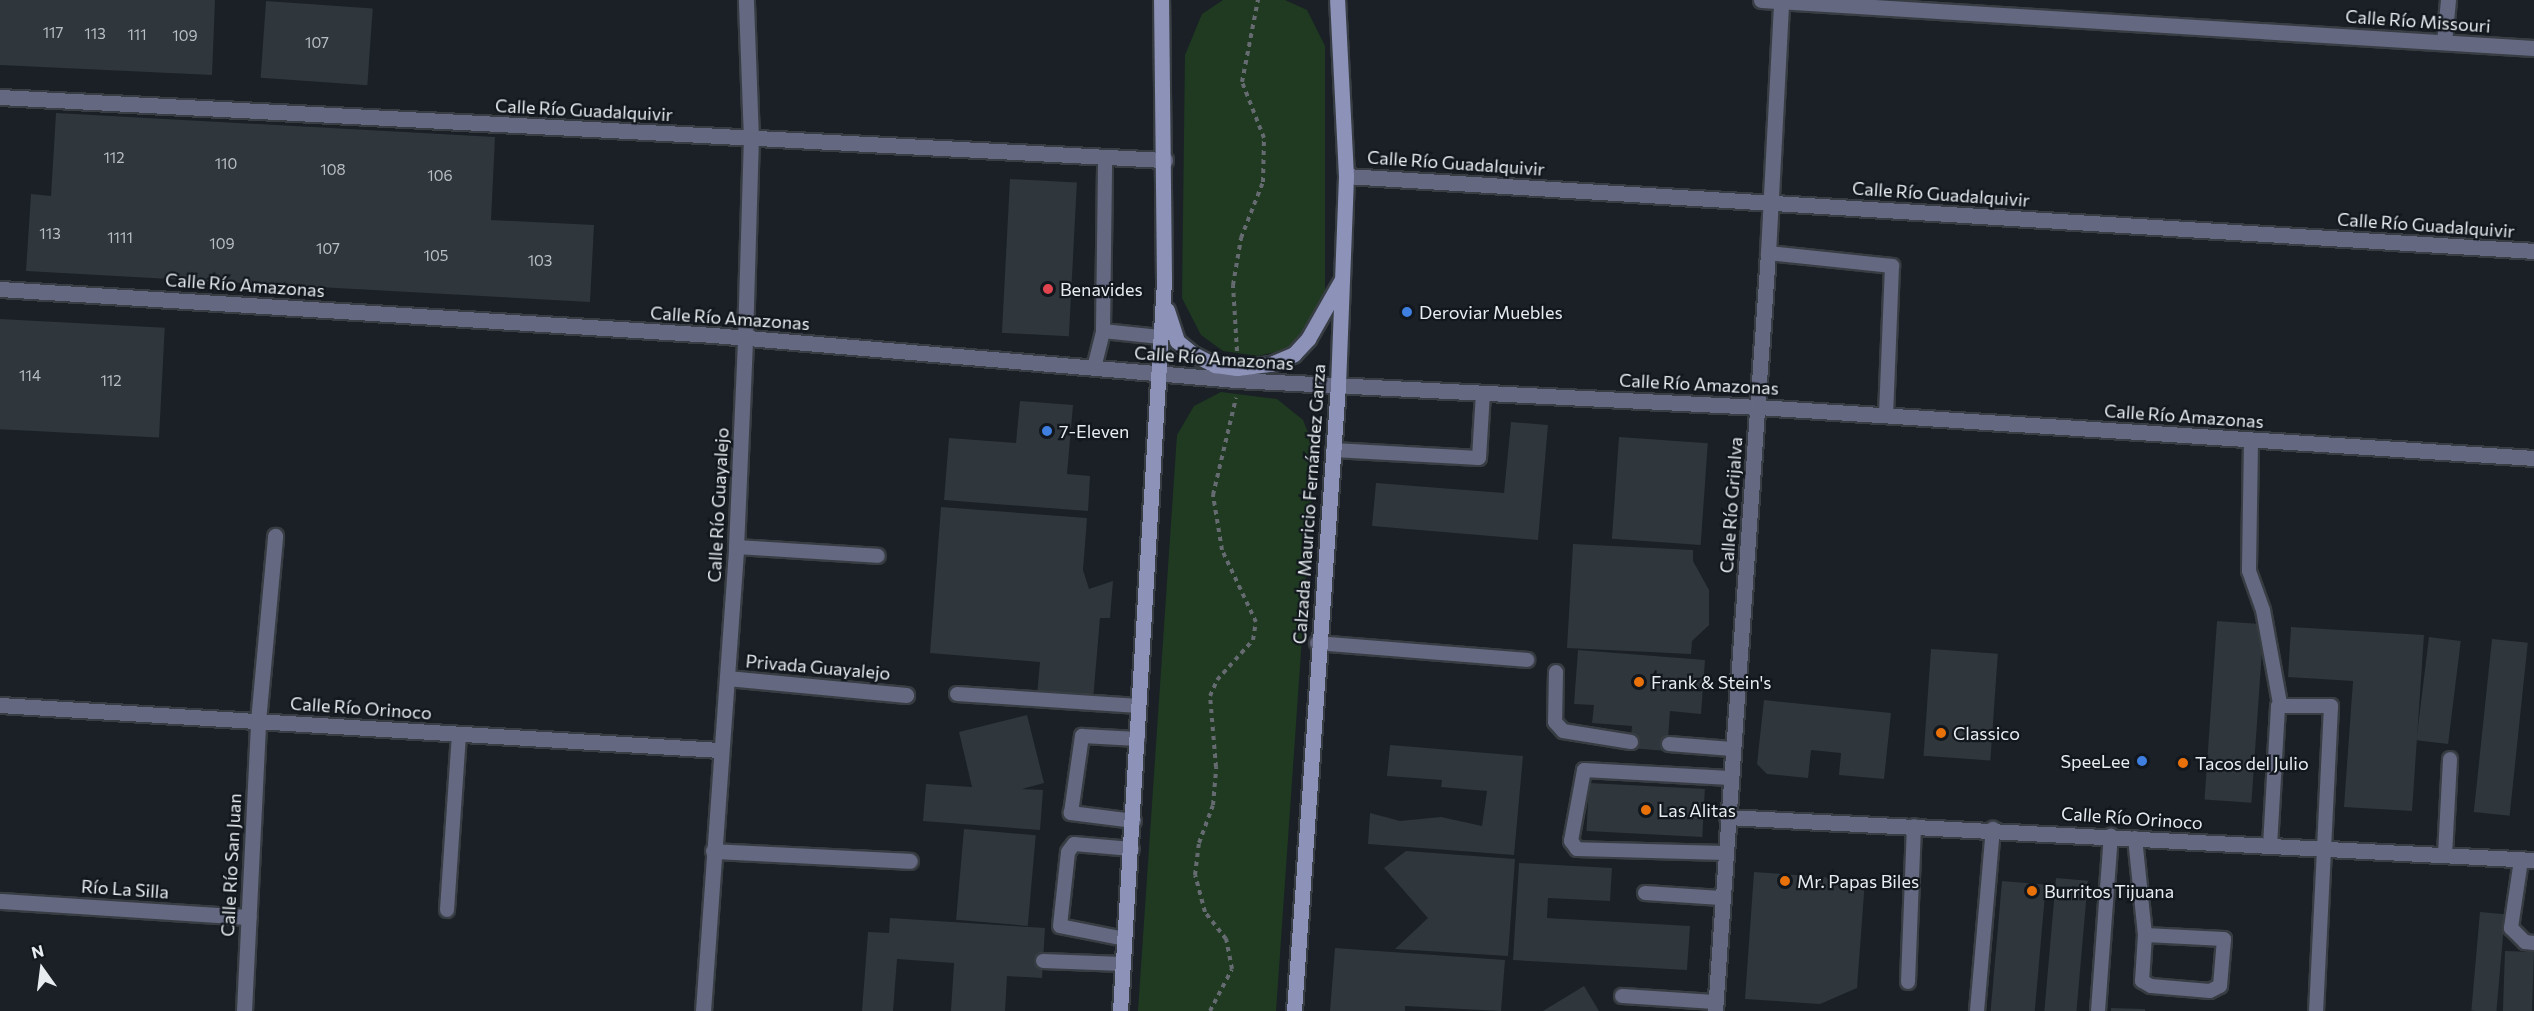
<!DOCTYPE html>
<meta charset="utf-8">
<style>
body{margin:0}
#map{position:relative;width:2534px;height:1011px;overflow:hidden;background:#1a2026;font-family:Commissioner,sans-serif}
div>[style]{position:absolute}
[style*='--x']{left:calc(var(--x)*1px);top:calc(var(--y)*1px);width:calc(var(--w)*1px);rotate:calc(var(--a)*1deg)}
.green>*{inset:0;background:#1f3a21}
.building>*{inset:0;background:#2f363c;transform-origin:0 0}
.path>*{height:4px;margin-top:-2px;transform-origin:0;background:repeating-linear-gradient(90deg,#656b70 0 4.5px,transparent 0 9px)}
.roads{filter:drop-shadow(2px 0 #373d42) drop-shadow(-2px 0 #373d42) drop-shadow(0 2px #373d42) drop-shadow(0 -2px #373d42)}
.service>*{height:14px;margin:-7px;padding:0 7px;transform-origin:7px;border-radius:7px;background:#656881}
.minor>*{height:15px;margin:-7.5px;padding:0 7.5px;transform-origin:7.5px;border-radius:7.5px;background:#656881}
.tertiary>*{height:15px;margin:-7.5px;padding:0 7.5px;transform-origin:7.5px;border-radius:7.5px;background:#656881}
.secondary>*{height:15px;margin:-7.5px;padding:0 7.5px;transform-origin:7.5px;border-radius:7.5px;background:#8d92b9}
.dots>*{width:16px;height:16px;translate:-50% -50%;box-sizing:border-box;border:3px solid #11171d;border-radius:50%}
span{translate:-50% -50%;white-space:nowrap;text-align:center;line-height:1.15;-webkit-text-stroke:4.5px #11171d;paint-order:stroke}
.number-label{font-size:15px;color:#b9bec3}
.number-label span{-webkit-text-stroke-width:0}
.street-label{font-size:18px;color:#e7ecf0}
.poi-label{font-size:18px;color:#e7ecf0}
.left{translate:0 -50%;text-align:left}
.right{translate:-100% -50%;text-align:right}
.north{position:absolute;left:12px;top:939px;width:60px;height:60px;-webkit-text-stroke:4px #11171d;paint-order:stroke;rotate:346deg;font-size:16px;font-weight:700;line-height:24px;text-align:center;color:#e7ecf0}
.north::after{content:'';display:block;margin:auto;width:21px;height:27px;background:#e7ecf0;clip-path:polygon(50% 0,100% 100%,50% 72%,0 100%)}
</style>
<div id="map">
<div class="green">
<div style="clip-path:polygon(1223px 0,1285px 0,1307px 10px,1325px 46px,1325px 301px,1293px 348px,1258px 356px,1223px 351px,1201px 335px,1182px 298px,1185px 55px,1202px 14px)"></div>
<div style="clip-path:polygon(1221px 392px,1277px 399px,1303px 420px,1315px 450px,1276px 1011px,1138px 1011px,1177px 435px,1194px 406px)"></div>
</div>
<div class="building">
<div style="clip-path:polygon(0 0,215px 0,212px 75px,0 65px)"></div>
<div style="left:266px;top:1px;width:107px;height:77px;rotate:4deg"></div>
<div style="clip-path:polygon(56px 113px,495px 137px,491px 220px,594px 225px,590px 302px,26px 271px,31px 194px,51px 196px)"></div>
<div style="left:1010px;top:179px;width:67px;height:154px;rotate:3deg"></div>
<div style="left:0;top:319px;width:165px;height:110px;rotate:3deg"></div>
<div style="clip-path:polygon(1020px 401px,1073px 405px,1067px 474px,1090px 476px,1088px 511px,944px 500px,949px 438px,1016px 443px)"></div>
<div style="clip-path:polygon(1511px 422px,1548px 425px,1538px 540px,1372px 526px,1376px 483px,1504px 493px)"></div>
<div style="left:1619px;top:437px;width:89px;height:102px;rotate:4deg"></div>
<div style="clip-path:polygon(941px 507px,1087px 518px,1083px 570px,1089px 589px,1113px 581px,1110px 618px,1100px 618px,1093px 700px,1037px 696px,1040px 662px,930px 653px)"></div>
<div style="clip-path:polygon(1573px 544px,1693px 550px,1693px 561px,1709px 590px,1709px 625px,1692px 641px,1691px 654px,1567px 648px)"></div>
<div style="left:2217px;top:621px;width:47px;height:179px;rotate:4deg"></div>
<div style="clip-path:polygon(2291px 627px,2424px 635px,2412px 811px,2344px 807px,2353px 681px,2288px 677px)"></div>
<div style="left:2429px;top:637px;width:32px;height:104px;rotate:7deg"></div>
<div style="left:2492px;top:639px;width:36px;height:174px;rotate:6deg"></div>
<div style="left:1931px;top:649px;width:67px;height:107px;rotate:4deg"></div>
<div style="clip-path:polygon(1578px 650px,1705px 660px,1701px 714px,1670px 711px,1667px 751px,1630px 748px,1632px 726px,1592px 723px,1594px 705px,1574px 704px)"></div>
<div style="clip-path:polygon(1764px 700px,1891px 713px,1884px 779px,1839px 775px,1841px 753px,1811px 750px,1808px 778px,1767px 774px,1757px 764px)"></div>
<div style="clip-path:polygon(1027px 715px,1044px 783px,1022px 789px,1043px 790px,1040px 830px,923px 821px,926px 784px,972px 787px,959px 732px)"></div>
<div style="clip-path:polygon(1390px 745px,1523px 756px,1514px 855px,1368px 844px,1370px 813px,1400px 821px,1441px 817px,1482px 826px,1487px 791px,1441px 787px,1442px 780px,1387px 776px)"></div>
<div style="left:1589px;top:783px;width:116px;height:48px;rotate:3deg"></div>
<div style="left:964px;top:829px;width:72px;height:91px;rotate:5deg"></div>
<div style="clip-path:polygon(1406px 851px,1515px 859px,1508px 956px,1395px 949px,1428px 918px,1384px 868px)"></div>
<div style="clip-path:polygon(1519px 863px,1612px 868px,1610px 901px,1548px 898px,1547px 918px,1690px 926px,1687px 970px,1513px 960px)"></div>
<div style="clip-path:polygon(1754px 872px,1865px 880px,1857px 988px,1820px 1004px,1745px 999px)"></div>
<div style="left:2056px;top:878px;width:32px;height:134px;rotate:5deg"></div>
<div style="left:2002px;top:881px;width:44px;height:131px;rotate:5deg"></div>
<div style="left:2480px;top:912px;width:25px;height:99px;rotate:5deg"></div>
<div style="clip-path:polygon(890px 918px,1045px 928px,1042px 978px,1007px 976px,1005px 1011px,951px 1011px,954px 963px,897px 959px,893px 1011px,862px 1011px,868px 932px,889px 933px)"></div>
<div style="clip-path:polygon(1335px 948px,1505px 960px,1501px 1011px,1405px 1006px,1405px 1011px,1330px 1011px)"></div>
<div style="left:2505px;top:951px;width:29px;height:60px;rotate:2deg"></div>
<div style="clip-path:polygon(1584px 986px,1599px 1011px,1543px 1011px)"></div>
<div style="clip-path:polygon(2111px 1008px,2145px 1009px,2145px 1011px,2111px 1011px)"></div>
</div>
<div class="path">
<div style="--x:1237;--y:351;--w:66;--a:-93.5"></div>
<div style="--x:1233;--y:285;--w:48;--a:-80.3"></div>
<div style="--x:1241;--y:238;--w:60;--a:-68.6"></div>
<div style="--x:1263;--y:182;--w:44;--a:-88.7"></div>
<div style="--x:1264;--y:138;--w:60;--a:-111.4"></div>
<div style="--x:1242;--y:82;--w:84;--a:-79"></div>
<div style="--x:1210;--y:1011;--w:47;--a:-62.4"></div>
<div style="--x:1232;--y:969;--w:31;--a:-101"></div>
<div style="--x:1226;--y:939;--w:34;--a:-128"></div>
<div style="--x:1205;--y:912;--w:38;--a:-105"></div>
<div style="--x:1195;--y:875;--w:32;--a:-83"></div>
<div style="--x:1199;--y:843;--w:40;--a:-69.8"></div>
<div style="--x:1213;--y:805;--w:38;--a:-85"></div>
<div style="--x:1216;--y:767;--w:71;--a:-94.8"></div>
<div style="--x:1210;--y:696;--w:17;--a:-66"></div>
<div style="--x:1217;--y:680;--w:54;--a:-48"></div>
<div style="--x:1253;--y:640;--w:18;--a:-81"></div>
<div style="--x:1256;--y:622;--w:80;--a:-115.3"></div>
<div style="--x:1222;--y:550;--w:56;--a:-99.3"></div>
<div style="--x:1213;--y:495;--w:100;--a:-76.7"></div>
</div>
<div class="roads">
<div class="service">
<div style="--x:1768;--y:253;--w:125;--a:6"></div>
<div style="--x:1892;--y:266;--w:150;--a:92.3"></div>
<div style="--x:1103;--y:331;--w:57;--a:6"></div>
<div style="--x:1094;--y:368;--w:38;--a:-76"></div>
<div style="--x:1103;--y:331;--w:171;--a:-89.3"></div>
<div style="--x:2251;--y:441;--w:130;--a:90.9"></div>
<div style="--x:2249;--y:571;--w:41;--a:70.3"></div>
<div style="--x:2263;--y:610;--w:96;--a:79.7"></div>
<div style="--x:1333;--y:450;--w:146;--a:3.1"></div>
<div style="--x:1479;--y:458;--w:65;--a:-86.5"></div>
<div style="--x:736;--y:547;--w:142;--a:3.6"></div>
<div style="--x:1317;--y:643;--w:211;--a:4.6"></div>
<div style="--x:1556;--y:672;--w:50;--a:91.1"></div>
<div style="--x:1555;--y:722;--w:12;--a:48"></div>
<div style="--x:1563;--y:731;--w:69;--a:9.2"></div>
<div style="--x:957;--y:694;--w:182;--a:3.8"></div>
<div style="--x:1669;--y:744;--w:63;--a:4.5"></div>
<div style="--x:1134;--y:821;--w:64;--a:-172.8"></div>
<div style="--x:1071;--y:813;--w:78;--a:-81.9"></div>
<div style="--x:1082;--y:736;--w:56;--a:3.1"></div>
<div style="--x:2135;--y:838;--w:98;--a:84.1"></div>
<div style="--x:2145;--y:935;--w:46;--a:93.7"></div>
<div style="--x:2142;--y:981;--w:10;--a:29"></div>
<div style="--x:2151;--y:986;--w:59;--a:4.8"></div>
<div style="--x:2210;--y:991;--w:11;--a:-27"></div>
<div style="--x:2220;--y:986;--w:47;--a:-85.1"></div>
<div style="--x:2224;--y:939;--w:79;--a:-177.1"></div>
<div style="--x:2270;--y:846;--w:140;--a:-86.7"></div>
<div style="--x:2278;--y:706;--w:53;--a:0"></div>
<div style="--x:2331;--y:706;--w:305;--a:92.8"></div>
<div style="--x:1725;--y:853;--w:148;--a:-178.5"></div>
<div style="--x:1577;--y:849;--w:10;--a:-127"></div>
<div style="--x:1571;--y:841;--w:72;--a:-79.6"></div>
<div style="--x:1584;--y:770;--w:146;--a:3.1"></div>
<div style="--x:2445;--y:855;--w:96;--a:-87"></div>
<div style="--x:2521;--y:860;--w:69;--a:98.4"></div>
<div style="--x:2511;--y:928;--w:20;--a:45"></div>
<div style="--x:2525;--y:942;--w:9;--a:6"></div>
<div style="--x:1645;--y:893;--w:76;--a:3.8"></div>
<div style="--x:447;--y:910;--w:176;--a:-86.1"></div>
<div style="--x:1125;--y:939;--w:66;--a:-168.7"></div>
<div style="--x:1060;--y:926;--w:74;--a:-83.8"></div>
<div style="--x:1068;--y:852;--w:10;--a:-53"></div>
<div style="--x:1074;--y:844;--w:58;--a:4.9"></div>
<div style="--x:1043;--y:961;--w:80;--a:2.1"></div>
<div style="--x:1908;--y:982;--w:156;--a:-87.8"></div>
<div style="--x:1622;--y:996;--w:93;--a:3.7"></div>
<div style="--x:1977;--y:1011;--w:183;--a:-85"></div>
<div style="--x:2098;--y:1011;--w:176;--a:-85.8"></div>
</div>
<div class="minor">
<div style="--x:1761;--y:0;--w:774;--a:3.55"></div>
<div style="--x:2444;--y:42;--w:42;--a:-84.6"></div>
<div style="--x:0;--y:97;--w:1167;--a:3.1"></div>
<div style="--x:1346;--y:176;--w:1190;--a:3.61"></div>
<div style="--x:727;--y:678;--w:180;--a:5.4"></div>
<div style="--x:0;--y:705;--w:720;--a:3.58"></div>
<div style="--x:1727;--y:817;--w:808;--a:3.05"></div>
<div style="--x:713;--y:851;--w:197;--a:2.9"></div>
<div style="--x:0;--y:901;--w:249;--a:3.7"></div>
<div style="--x:244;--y:1011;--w:290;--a:-87.2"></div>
<div style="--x:258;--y:721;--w:186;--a:-84.7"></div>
<div style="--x:703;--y:1011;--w:465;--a:-85.9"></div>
<div style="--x:736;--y:547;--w:209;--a:-87.5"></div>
<div style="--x:745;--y:338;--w:199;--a:-88.3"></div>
<div style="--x:751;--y:139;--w:139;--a:-92.1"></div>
<div style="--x:1715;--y:1011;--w:760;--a:-86"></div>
<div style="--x:1768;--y:253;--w:252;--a:-87"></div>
</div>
<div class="tertiary">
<div style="--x:0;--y:289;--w:714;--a:3.69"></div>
<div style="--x:713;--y:335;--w:525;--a:4.92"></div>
<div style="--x:1236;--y:380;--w:523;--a:2.96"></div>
<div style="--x:1758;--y:407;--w:778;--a:3.76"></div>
</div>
<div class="secondary">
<div style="--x:1167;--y:310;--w:33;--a:72"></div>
<div style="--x:1177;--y:341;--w:21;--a:39"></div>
<div style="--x:1193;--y:354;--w:25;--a:27"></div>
<div style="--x:1215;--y:365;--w:22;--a:8"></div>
<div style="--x:1237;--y:368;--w:34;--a:-7"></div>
<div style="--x:1271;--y:364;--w:25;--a:-23"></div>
<div style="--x:1294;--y:354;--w:21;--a:-47"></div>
<div style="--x:1308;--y:339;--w:67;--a:-60.4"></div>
<div style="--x:1120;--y:1011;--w:731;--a:-86.55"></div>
<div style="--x:1164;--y:281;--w:281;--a:-90.6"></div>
<div style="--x:1294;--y:1011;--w:628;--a:-85.98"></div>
<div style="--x:1338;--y:385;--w:209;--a:-87.8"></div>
<div style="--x:1346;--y:176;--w:176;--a:-92.9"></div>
</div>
</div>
<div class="dots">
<div style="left:1048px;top:289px;background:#e0444e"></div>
<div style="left:1407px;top:312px;background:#3f7fe0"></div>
<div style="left:1047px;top:431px;background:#3f7fe0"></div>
<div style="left:1639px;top:682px;background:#e8710a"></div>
<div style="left:1941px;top:733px;background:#e8710a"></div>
<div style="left:2142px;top:761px;background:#3f7fe0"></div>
<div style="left:2183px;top:763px;background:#e8710a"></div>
<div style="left:1646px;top:810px;background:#e8710a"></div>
<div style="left:1785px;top:881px;background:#e8710a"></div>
<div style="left:2032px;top:891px;background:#e8710a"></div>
</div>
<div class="number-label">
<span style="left:53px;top:33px">117</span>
<span style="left:95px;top:34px">113</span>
<span style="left:137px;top:35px">111</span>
<span style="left:185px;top:36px">109</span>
<span style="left:317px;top:43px">107</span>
<span style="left:114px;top:158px">112</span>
<span style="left:226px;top:164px">110</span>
<span style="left:333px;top:170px">108</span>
<span style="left:440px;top:176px">106</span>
<span style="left:50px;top:234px">113</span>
<span style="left:120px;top:238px">1111</span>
<span style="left:222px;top:244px">109</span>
<span style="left:328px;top:249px">107</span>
<span style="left:436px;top:256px">105</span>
<span style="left:540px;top:261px">103</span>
<span style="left:30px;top:376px">114</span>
<span style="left:111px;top:381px">112</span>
</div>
<div class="street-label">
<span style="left:2418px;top:21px;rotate:4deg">Calle Río Missouri</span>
<span style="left:584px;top:110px;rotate:3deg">Calle Río Guadalquivir</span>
<span style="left:1456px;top:163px;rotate:4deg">Calle Río Guadalquivir</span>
<span style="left:1941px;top:194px;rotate:4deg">Calle Río Guadalquivir</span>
<span style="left:2426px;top:225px;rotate:4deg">Calle Río Guadalquivir</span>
<span style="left:245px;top:285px;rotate:4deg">Calle Río Amazonas</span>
<span style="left:730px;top:318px;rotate:4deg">Calle Río Amazonas</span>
<span style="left:1214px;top:358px;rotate:4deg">Calle Río Amazonas</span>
<span style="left:1699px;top:384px;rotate:3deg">Calle Río Amazonas</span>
<span style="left:2184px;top:416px;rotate:4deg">Calle Río Amazonas</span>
<span style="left:1309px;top:504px;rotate:-86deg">Calzada Mauricio Fernández Garza</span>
<span style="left:718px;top:505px;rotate:-87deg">Calle Río Guayalejo</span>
<span style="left:1731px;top:505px;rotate:-86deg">Calle Río Grijalva</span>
<span style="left:818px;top:667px;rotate:5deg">Privada Guayalejo</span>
<span style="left:361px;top:708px;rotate:4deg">Calle Río Orinoco</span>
<span style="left:2132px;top:818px;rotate:4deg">Calle Río Orinoco</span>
<span style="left:231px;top:865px;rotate:-87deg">Calle Río San Juan</span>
<span style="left:125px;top:889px;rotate:4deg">Río La Silla</span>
</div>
<div class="poi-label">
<span class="left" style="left:1060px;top:289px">Benavides</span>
<span class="left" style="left:1419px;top:312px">Deroviar Muebles</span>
<span class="left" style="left:1059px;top:431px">7-Eleven</span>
<span class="left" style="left:1651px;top:682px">Frank &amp; Stein's</span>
<span class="left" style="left:1953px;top:733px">Classico</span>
<span class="right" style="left:2130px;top:761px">SpeeLee</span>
<span class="left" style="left:2195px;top:763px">Tacos del Julio</span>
<span class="left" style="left:1658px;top:810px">Las Alitas</span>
<span class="left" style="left:1797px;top:881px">Mr. Papas Biles</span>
<span class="left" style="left:2044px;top:891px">Burritos Tijuana</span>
</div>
<div class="north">N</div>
</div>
